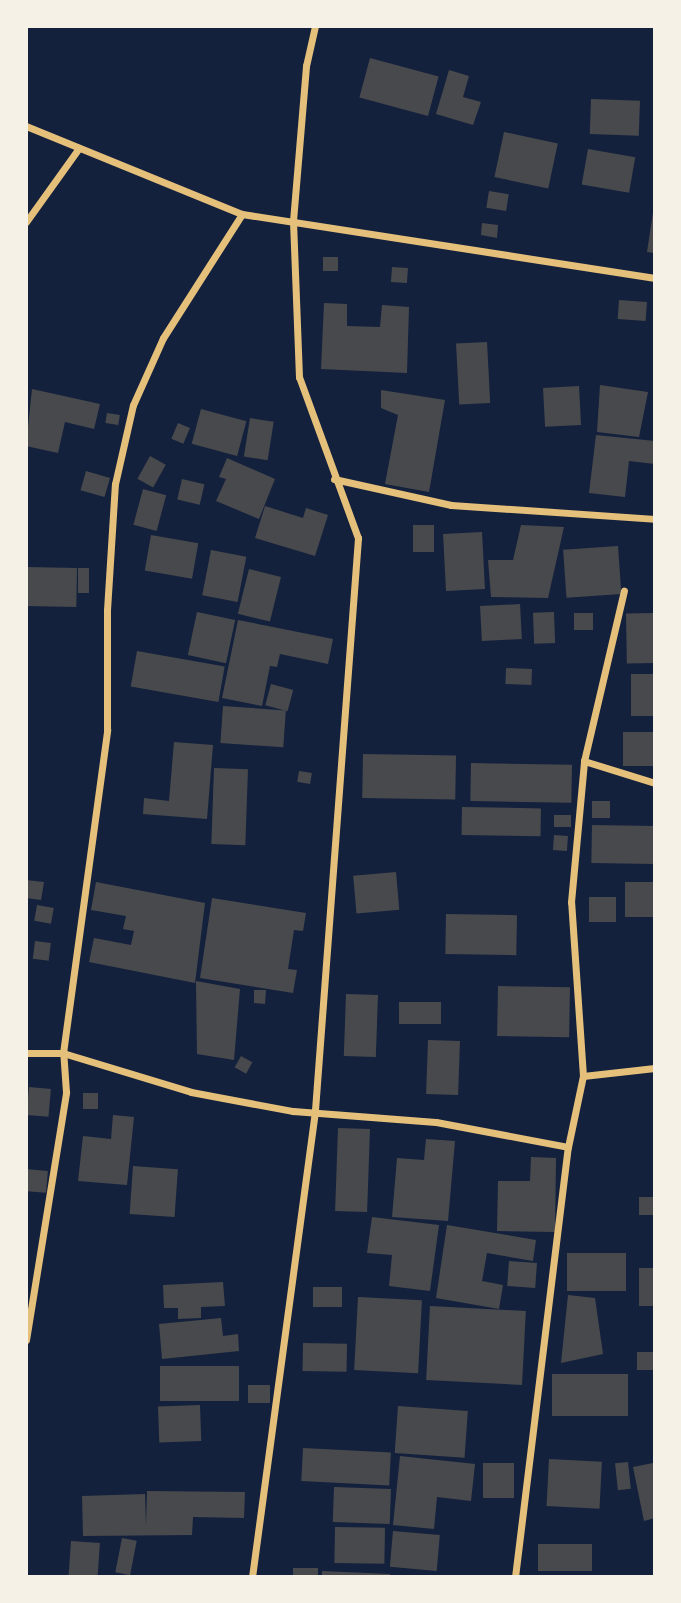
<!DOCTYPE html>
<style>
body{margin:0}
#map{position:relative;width:681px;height:1603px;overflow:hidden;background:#14213d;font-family:Overpass,sans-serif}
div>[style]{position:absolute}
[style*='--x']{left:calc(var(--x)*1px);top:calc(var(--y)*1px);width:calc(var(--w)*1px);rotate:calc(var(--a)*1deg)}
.building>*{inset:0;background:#48494c;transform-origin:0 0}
.minor>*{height:7px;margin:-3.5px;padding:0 3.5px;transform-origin:3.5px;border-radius:3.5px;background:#e5c07b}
span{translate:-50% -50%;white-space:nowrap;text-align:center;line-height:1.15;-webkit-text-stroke:5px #f6f1e7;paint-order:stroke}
.frame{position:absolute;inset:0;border:28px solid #f6f1e7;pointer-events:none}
</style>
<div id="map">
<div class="building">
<div style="left:370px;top:58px;width:71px;height:41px;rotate:15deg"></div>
<div style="clip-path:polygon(449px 70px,469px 76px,463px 97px,481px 102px,473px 125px,436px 114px)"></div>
<div style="left:591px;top:99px;width:49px;height:35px;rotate:2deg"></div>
<div style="left:504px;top:132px;width:55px;height:46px;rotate:12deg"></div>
<div style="left:588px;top:149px;width:48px;height:36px;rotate:10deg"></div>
<div style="left:489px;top:191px;width:20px;height:17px;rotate:9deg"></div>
<div style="clip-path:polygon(655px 199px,655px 253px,647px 252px)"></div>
<div style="clip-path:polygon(482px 223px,498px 225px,497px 238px,481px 235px)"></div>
<div style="left:323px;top:257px;width:15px;height:14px"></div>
<div style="left:392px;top:267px;width:16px;height:15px;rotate:4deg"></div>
<div style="left:619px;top:300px;width:28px;height:19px;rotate:4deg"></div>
<div style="clip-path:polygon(324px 303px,347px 304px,347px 326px,380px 327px,382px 305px,409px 307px,407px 373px,321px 369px)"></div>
<div style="left:487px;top:342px;width:61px;height:31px;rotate:87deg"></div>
<div style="clip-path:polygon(600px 385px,648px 392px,639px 437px,597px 432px)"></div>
<div style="left:579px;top:386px;width:39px;height:36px;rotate:87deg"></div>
<div style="clip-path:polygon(32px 389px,100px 404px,94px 429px,65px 422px,58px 453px,26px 446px)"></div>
<div style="clip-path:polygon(381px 390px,445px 400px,429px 492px,385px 484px,398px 415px,381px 408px)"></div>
<div style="left:201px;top:409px;width:47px;height:36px;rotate:15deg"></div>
<div style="left:107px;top:413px;width:13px;height:10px;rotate:9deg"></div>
<div style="left:250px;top:418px;width:24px;height:39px;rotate:9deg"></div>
<div style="left:178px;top:423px;width:13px;height:17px;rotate:23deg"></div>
<div style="clip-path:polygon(596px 435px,655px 441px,655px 464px,629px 461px,625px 497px,589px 493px)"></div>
<div style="left:150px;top:456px;width:18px;height:26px;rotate:29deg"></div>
<div style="clip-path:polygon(227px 458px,275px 479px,259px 519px,216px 501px,226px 479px,219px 477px)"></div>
<div style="left:86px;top:471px;width:25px;height:20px;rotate:16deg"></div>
<div style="left:182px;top:479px;width:23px;height:21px;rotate:13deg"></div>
<div style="left:143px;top:489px;width:24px;height:37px;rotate:15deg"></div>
<div style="clip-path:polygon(265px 506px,303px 518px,306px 508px,328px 515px,315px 556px,255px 538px)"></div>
<div style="left:413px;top:525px;width:21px;height:27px"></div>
<div style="clip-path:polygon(521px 525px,564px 527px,548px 598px,491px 597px,488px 560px,513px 560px)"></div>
<div style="left:482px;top:532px;width:57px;height:39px;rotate:87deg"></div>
<div style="left:151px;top:535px;width:48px;height:36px;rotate:10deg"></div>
<div style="left:618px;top:546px;width:48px;height:55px;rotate:86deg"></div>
<div style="left:211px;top:550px;width:36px;height:46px;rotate:11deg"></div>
<div style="left:26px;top:567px;width:51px;height:39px;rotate:1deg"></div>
<div style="left:78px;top:568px;width:11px;height:25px"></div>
<div style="left:249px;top:569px;width:33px;height:46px;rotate:14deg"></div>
<div style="left:520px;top:604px;width:35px;height:40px;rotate:87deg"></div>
<div style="left:197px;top:612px;width:39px;height:44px;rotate:12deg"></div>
<div style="left:554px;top:612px;width:31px;height:21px;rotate:88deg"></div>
<div style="left:574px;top:613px;width:19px;height:17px"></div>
<div style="left:654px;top:613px;width:50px;height:28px;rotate:89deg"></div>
<div style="clip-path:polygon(238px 620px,333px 639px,328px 664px,280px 654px,277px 667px,270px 666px,262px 706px,222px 698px)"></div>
<div style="left:137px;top:651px;width:89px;height:36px;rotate:10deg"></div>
<div style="left:506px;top:668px;width:26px;height:16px;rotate:2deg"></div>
<div style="left:655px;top:674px;width:42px;height:24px;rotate:90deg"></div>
<div style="left:271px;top:684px;width:23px;height:22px;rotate:15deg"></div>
<div style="left:223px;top:706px;width:63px;height:37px;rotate:4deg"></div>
<div style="left:655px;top:732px;width:34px;height:32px;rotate:90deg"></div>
<div style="clip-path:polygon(174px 742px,213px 745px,207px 819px,143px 814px,144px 798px,169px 801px)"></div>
<div style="left:363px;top:754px;width:93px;height:44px;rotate:1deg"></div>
<div style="left:471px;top:763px;width:101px;height:38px;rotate:1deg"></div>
<div style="left:214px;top:768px;width:34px;height:76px;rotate:2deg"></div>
<div style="left:299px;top:771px;width:13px;height:11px;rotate:9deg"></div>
<div style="left:592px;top:801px;width:18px;height:17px"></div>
<div style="left:462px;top:807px;width:79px;height:28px;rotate:1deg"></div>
<div style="left:554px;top:815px;width:17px;height:12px"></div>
<div style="left:592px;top:825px;width:63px;height:38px;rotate:1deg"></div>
<div style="left:554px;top:835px;width:14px;height:15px;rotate:4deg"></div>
<div style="left:396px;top:872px;width:38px;height:43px;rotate:85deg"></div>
<div style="clip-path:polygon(26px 880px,44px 882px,41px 900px,26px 898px)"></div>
<div style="clip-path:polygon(96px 882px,205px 903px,195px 983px,89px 962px,94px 938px,131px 945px,134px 931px,123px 929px,126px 916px,91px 910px)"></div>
<div style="left:625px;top:882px;width:30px;height:35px"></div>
<div style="left:589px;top:897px;width:27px;height:25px"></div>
<div style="clip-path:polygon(212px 898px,306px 913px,303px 931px,294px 930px,288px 969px,297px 970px,293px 993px,200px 978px)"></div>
<div style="left:37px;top:905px;width:17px;height:16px;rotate:10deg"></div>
<div style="left:446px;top:914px;width:71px;height:40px;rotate:1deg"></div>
<div style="left:35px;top:941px;width:16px;height:18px;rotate:7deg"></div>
<div style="clip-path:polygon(196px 981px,240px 989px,234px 1060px,197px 1054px)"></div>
<div style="left:498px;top:986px;width:72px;height:50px;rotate:1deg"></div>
<div style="clip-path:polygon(254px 990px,266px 990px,265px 1004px,254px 1003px)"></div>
<div style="left:346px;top:994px;width:32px;height:62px;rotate:2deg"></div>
<div style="left:399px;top:1002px;width:42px;height:22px"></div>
<div style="left:428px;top:1040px;width:32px;height:54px;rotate:2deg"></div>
<div style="left:241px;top:1056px;width:13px;height:13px;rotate:29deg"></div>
<div style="left:29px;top:1087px;width:22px;height:28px;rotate:5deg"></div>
<div style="left:98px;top:1093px;width:16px;height:15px;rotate:90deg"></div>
<div style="clip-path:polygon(113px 1115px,134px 1117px,127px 1185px,78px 1181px,83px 1136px,111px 1139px)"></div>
<div style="left:338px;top:1128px;width:32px;height:83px;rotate:2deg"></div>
<div style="clip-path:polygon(426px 1139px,455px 1141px,448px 1221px,392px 1217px,397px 1158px,424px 1160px)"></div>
<div style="clip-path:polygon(531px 1157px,556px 1158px,555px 1232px,497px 1231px,498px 1181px,530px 1181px)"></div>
<div style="left:133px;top:1166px;width:45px;height:48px;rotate:4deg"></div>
<div style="left:26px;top:1169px;width:22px;height:22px;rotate:5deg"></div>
<div style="left:639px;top:1197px;width:16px;height:18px"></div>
<div style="clip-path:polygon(372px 1217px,439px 1225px,430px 1291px,389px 1286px,392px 1255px,367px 1253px)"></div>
<div style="clip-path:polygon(447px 1225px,536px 1240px,533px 1261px,487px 1253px,482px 1281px,503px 1285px,499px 1309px,436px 1298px)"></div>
<div style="left:567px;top:1253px;width:59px;height:38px"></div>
<div style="left:509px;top:1261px;width:28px;height:25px;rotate:4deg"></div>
<div style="left:639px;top:1268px;width:16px;height:38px"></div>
<div style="clip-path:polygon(223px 1282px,225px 1306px,201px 1307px,201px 1318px,178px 1319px,178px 1308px,164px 1308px,163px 1285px)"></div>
<div style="left:313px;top:1287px;width:29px;height:20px"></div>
<div style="clip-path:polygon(568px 1295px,595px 1298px,603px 1354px,561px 1363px)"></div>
<div style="left:358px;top:1297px;width:64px;height:73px;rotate:3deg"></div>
<div style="left:430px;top:1306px;width:96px;height:74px;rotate:3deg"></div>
<div style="clip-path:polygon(221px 1318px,223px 1336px,238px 1334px,239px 1351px,162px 1359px,159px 1324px)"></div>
<div style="left:303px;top:1343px;width:44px;height:28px;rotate:1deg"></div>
<div style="left:655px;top:1352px;width:18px;height:18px;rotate:90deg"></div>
<div style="left:239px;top:1366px;width:35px;height:79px;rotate:90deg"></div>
<div style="left:628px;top:1374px;width:42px;height:76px;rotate:90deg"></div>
<div style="left:248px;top:1385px;width:22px;height:18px"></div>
<div style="left:200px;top:1405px;width:36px;height:42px;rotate:88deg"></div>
<div style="left:398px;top:1406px;width:70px;height:47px;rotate:4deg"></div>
<div style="left:303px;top:1448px;width:88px;height:33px;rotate:3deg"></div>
<div style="clip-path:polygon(400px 1456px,475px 1464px,471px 1501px,437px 1497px,434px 1529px,393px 1525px)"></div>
<div style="left:549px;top:1459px;width:53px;height:47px;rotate:3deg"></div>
<div style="left:628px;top:1462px;width:27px;height:13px;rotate:84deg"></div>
<div style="left:483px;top:1463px;width:31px;height:35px"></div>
<div style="clip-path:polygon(653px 1463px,655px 1518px,644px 1521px,633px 1467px)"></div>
<div style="left:334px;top:1487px;width:57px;height:35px;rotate:2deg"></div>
<div style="clip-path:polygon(147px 1491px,245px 1492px,244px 1518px,193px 1517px,192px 1535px,83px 1536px,82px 1496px,145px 1494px,146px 1526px)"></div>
<div style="left:335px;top:1527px;width:50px;height:36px;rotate:1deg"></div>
<div style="left:393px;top:1531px;width:47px;height:36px;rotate:5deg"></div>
<div style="left:122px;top:1538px;width:15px;height:35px;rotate:11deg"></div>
<div style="left:71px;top:1541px;width:29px;height:36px;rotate:4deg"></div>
<div style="left:538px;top:1544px;width:54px;height:27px"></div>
<div style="left:293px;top:1568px;width:25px;height:9px"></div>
<div style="clip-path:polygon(322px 1571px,390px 1574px,390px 1577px,322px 1577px)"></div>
</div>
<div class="minor">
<div style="--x:26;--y:126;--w:233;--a:22.2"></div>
<div style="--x:242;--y:214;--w:418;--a:8.8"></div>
<div style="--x:26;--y:222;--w:91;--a:-54.4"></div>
<div style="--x:334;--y:479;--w:120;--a:12.5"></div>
<div style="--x:451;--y:505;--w:204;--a:3.9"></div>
<div style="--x:584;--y:761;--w:74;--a:17.2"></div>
<div style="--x:26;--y:1053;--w:37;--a:0"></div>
<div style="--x:63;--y:1053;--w:134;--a:16.9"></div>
<div style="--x:191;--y:1092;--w:104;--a:10.6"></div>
<div style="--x:293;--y:1111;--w:143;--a:4.4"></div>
<div style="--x:436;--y:1122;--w:134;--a:10.7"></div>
<div style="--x:583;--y:1076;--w:72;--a:-6.3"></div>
<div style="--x:26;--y:1340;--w:251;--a:-80.8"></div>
<div style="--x:66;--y:1092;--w:39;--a:-94"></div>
<div style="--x:63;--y:1053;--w:326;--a:-82.2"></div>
<div style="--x:107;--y:730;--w:120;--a:-90"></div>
<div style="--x:107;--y:610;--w:126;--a:-86.4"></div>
<div style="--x:115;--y:484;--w:81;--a:-77.2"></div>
<div style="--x:133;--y:405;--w:73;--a:-65.9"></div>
<div style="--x:163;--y:338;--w:147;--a:-57.5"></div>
<div style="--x:252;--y:1577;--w:471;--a:-82.3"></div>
<div style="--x:315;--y:1110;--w:574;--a:-85.7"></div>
<div style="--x:358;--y:538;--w:171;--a:-110.1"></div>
<div style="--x:299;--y:377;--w:156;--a:-92.2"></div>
<div style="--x:293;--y:221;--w:156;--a:-85.2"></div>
<div style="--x:306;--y:66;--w:41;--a:-77.3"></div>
<div style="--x:515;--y:1577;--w:433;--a:-83"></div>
<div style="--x:568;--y:1147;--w:73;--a:-78.1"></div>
<div style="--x:583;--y:1076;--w:174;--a:-93.9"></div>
<div style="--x:571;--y:902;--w:142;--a:-84.7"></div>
<div style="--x:584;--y:761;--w:175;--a:-76.8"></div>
</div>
<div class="frame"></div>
</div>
